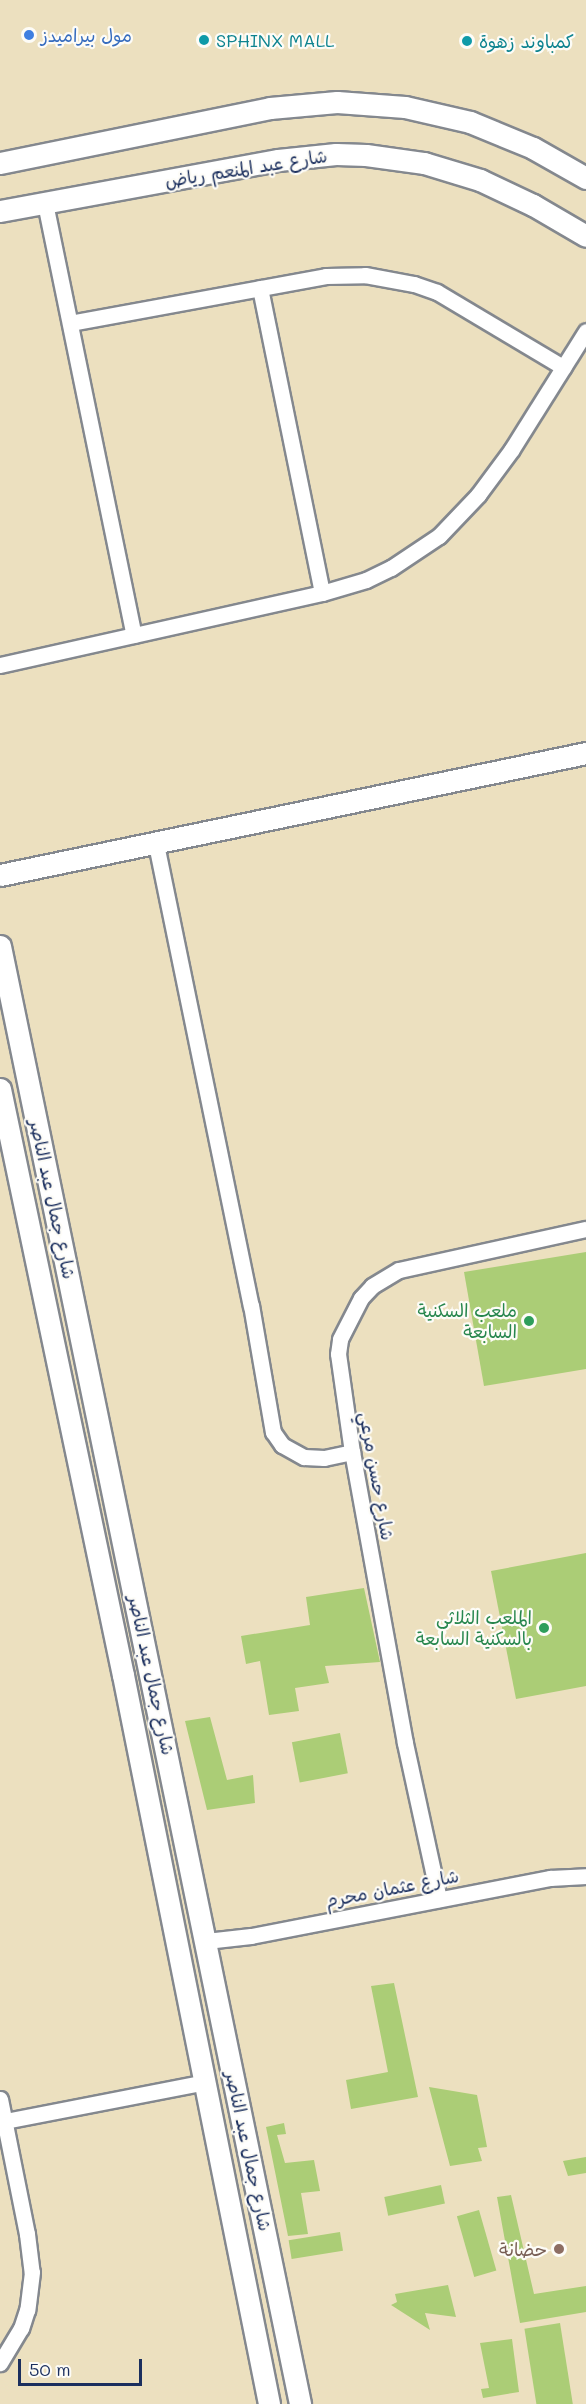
<!DOCTYPE html>
<meta charset="utf-8">
<style>
body{margin:0}
#map{position:relative;width:586px;height:2404px;overflow:hidden;background:#ece0bf;font-family:Mali,"Playpen Sans Arabic",sans-serif}
div>[style]{position:absolute}
[style*='--x']{left:calc(var(--x)*1px);top:calc(var(--y)*1px);width:calc(var(--w)*1px);rotate:calc(var(--a)*1deg)}
.green>*{inset:0;background:#abcd76;transform-origin:0 0}
.roads{filter:drop-shadow(2px 0 #84888e) drop-shadow(-2px 0 #84888e) drop-shadow(0 2px #84888e) drop-shadow(0 -2px #84888e)}
.street>*{height:15px;margin:-7.5px;padding:0 7.5px;transform-origin:7.5px;border-radius:7.5px;background:#fff}
.secondary>*{height:21px;margin:-10.5px;padding:0 10.5px;transform-origin:10.5px;border-radius:10.5px;background:#fff}
.dots>*{width:16px;height:16px;translate:-50% -50%;box-sizing:border-box;border:3px solid #fdfcf7;border-radius:50%}
span{translate:-50% -50%;white-space:nowrap;text-align:center;line-height:1.15;-webkit-text-stroke:4.5px #fdfcf7;paint-order:stroke}
.shop-label{font-size:18px;color:#366cbe}
.left{translate:0 -50%;text-align:left}
.culture-label{font-size:18px;color:#0d838f}
.street-label{font-size:18px;color:#1b2f5e}
.leisure-label{font-size:18px;color:#27864d}
.right{translate:-100% -50%;text-align:right}
.education-label{font-size:18px;color:#785e54}
.scale{position:absolute;left:18px;top:2359px;width:124px;height:27px;box-sizing:border-box;border:3px solid #1b2f5e;border-top:0;padding-left:8px;font-size:18px;line-height:21px;white-space:nowrap;color:#1b2f5e;-webkit-text-stroke:4px #fdfcf7;paint-order:stroke}
</style>
<div id="map">
<div class="green">
<div style="clip-path:polygon(586px 1252px,586px 1369px,484px 1386px,464px 1272px)"></div>
<div style="clip-path:polygon(586px 1553px,586px 1686px,516px 1699px,491px 1571px)"></div>
<div style="clip-path:polygon(364px 1588px,380px 1662px,325px 1666px,329px 1683px,295px 1688px,299px 1711px,269px 1715px,260px 1661px,246px 1664px,241px 1636px,310px 1625px,306px 1597px)"></div>
<div style="clip-path:polygon(210px 1717px,227px 1780px,253px 1775px,255px 1803px,207px 1810px,185px 1721px)"></div>
<div style="left:340px;top:1733px;width:41px;height:49px;rotate:79deg"></div>
<div style="clip-path:polygon(394px 1983px,418px 2097px,351px 2109px,346px 2080px,388px 2072px,371px 1986px)"></div>
<div style="clip-path:polygon(429px 2087px,477px 2095px,487px 2147px,478px 2148px,482px 2161px,450px 2166px)"></div>
<div style="clip-path:polygon(284px 2123px,286px 2134px,277px 2135px,285px 2163px,314px 2160px,320px 2191px,301px 2193px,308px 2234px,288px 2236px,266px 2127px)"></div>
<div style="clip-path:polygon(586px 2157px,586px 2173px,568px 2176px,563px 2161px)"></div>
<div style="left:441px;top:2185px;width:19px;height:58px;rotate:78deg"></div>
<div style="clip-path:polygon(511px 2195px,534px 2294px,586px 2286px,586px 2312px,520px 2323px,497px 2197px)"></div>
<div style="left:479px;top:2210px;width:63px;height:23px;rotate:74deg"></div>
<div style="left:340px;top:2232px;width:19px;height:52px;rotate:81deg"></div>
<div style="clip-path:polygon(448px 2285px,456px 2317px,425px 2313px,430px 2330px,391px 2305px,397px 2302px,395px 2294px)"></div>
<div style="left:560px;top:2323px;width:82px;height:36px;rotate:81deg"></div>
<div style="clip-path:polygon(512px 2339px,519px 2392px,483px 2398px,481px 2389px,489px 2388px,480px 2343px)"></div>
</div>
<div class="roads">
<div class="street">
<div style="--x:45;--y:203;--w:441;--a:78.4"></div>
<div style="--x:260;--y:288;--w:311;--a:78.5"></div>
<div style="--x:70;--y:323;--w:260;--a:-10.4"></div>
<div style="--x:326;--y:276;--w:39;--a:-1"></div>
<div style="--x:365;--y:275;--w:50;--a:10.4"></div>
<div style="--x:414;--y:284;--w:24;--a:19"></div>
<div style="--x:437;--y:292;--w:147;--a:30.8"></div>
<div style="--x:0;--y:665;--w:330;--a:-12.6"></div>
<div style="--x:322;--y:593;--w:46;--a:-16.5"></div>
<div style="--x:366;--y:580;--w:28;--a:-26"></div>
<div style="--x:391;--y:568;--w:58;--a:-33.7"></div>
<div style="--x:439;--y:536;--w:57;--a:-46.4"></div>
<div style="--x:478;--y:495;--w:57;--a:-53.5"></div>
<div style="--x:512;--y:449;--w:139;--a:-57.9"></div>
<div style="--x:156;--y:844;--w:471;--a:78.4"></div>
<div style="--x:251;--y:1305;--w:129;--a:80.2"></div>
<div style="--x:273;--y:1432;--w:16;--a:55"></div>
<div style="--x:282;--y:1445;--w:25;--a:29"></div>
<div style="--x:304;--y:1457;--w:20;--a:3"></div>
<div style="--x:324;--y:1458;--w:29;--a:-12"></div>
<div style="--x:439;--y:1899;--w:160;--a:-102.3"></div>
<div style="--x:405;--y:1743;--w:296;--a:-100.3"></div>
<div style="--x:352;--y:1452;--w:99;--a:-98.1"></div>
<div style="--x:338;--y:1354;--w:15;--a:-82"></div>
<div style="--x:340;--y:1339;--w:46;--a:-62.9"></div>
<div style="--x:361;--y:1298;--w:16;--a:-47"></div>
<div style="--x:372;--y:1286;--w:31;--a:-31"></div>
<div style="--x:399;--y:1270;--w:191;--a:-12.4"></div>
<div style="--x:206;--y:1941;--w:45;--a:-6.3"></div>
<div style="--x:251;--y:1936;--w:305;--a:-11"></div>
<div style="--x:550;--y:1878;--w:36;--a:-3"></div>
<div style="--x:0;--y:2099;--w:138;--a:78.7"></div>
<div style="--x:27;--y:2234;--w:38;--a:83"></div>
<div style="--x:32;--y:2272;--w:38;--a:97"></div>
<div style="--x:27;--y:2310;--w:19;--a:108"></div>
<div style="--x:21;--y:2328;--w:41;--a:121"></div>
<div style="--x:0;--y:2122;--w:209;--a:-11"></div>
</div>
<div class="secondary">
<div style="--x:0;--y:163;--w:276;--a:-11.5"></div>
<div style="--x:270;--y:108;--w:67;--a:-5.1"></div>
<div style="--x:337;--y:102;--w:68;--a:4.2"></div>
<div style="--x:405;--y:107;--w:67;--a:13"></div>
<div style="--x:470;--y:122;--w:68;--a:22.4"></div>
<div style="--x:533;--y:148;--w:61;--a:29.5"></div>
<div style="--x:0;--y:211;--w:283;--a:-10.4"></div>
<div style="--x:278;--y:160;--w:58;--a:-5.9"></div>
<div style="--x:336;--y:154;--w:30;--a:2"></div>
<div style="--x:366;--y:155;--w:59;--a:7.9"></div>
<div style="--x:424;--y:163;--w:59;--a:16.9"></div>
<div style="--x:480;--y:180;--w:59;--a:25.3"></div>
<div style="--x:533;--y:205;--w:61;--a:30.3"></div>
<div style="--x:0;--y:875;--w:599;--a:-11.76"></div>
<div style="--x:0;--y:946;--w:1489;--a:78.37"></div>
<div style="--x:0;--y:1089;--w:599;--a:78.15"></div>
<div style="--x:123;--y:1675;--w:743;--a:78.67"></div>
</div>
</div>
<div class="dots">
<div style="left:29px;top:35px;background:#3f7fe0"></div>
<div style="left:204px;top:40px;background:#0f9aa8"></div>
<div style="left:467px;top:41px;background:#0f9aa8"></div>
<div style="left:529px;top:1321px;background:#2e9e5b"></div>
<div style="left:544px;top:1628px;background:#2e9e5b"></div>
<div style="left:559px;top:2249px;background:#8d6e63"></div>
</div>
<div class="shop-label">
<span class="left" style="left:41px;top:35px">مول بيراميدز</span>
</div>
<div class="culture-label">
<span class="left" style="left:216px;top:40px">SPHINX MALL</span>
<span class="left" style="left:479px;top:41px">كمباوند زهوة</span>
</div>
<div class="street-label">
<span style="left:246px;top:168px;rotate:-9deg">شارع عبد المنعم رياض</span>
<span style="left:53px;top:1199px;rotate:78deg">شارع جمال عبد الناصر</span>
<span style="left:377px;top:1476px;rotate:80deg">شارع حسن مرعي</span>
<span style="left:152px;top:1675px;rotate:78deg">شارع جمال عبد الناصر</span>
<span style="left:392px;top:1888px;rotate:-11deg">شارع عثمان محرم</span>
<span style="left:249px;top:2151px;rotate:78deg">شارع جمال عبد الناصر</span>
</div>
<div class="leisure-label">
<span class="right" style="left:517px;top:1321px">ملعب السكنية<br>السابعة</span>
<span class="right" style="left:532px;top:1628px">الملعب الثلاثي<br>بالسكنية السابعة</span>
</div>
<div class="education-label">
<span class="right" style="left:547px;top:2249px">حضانة</span>
</div>
<div class="scale">50 m</div>
</div>
